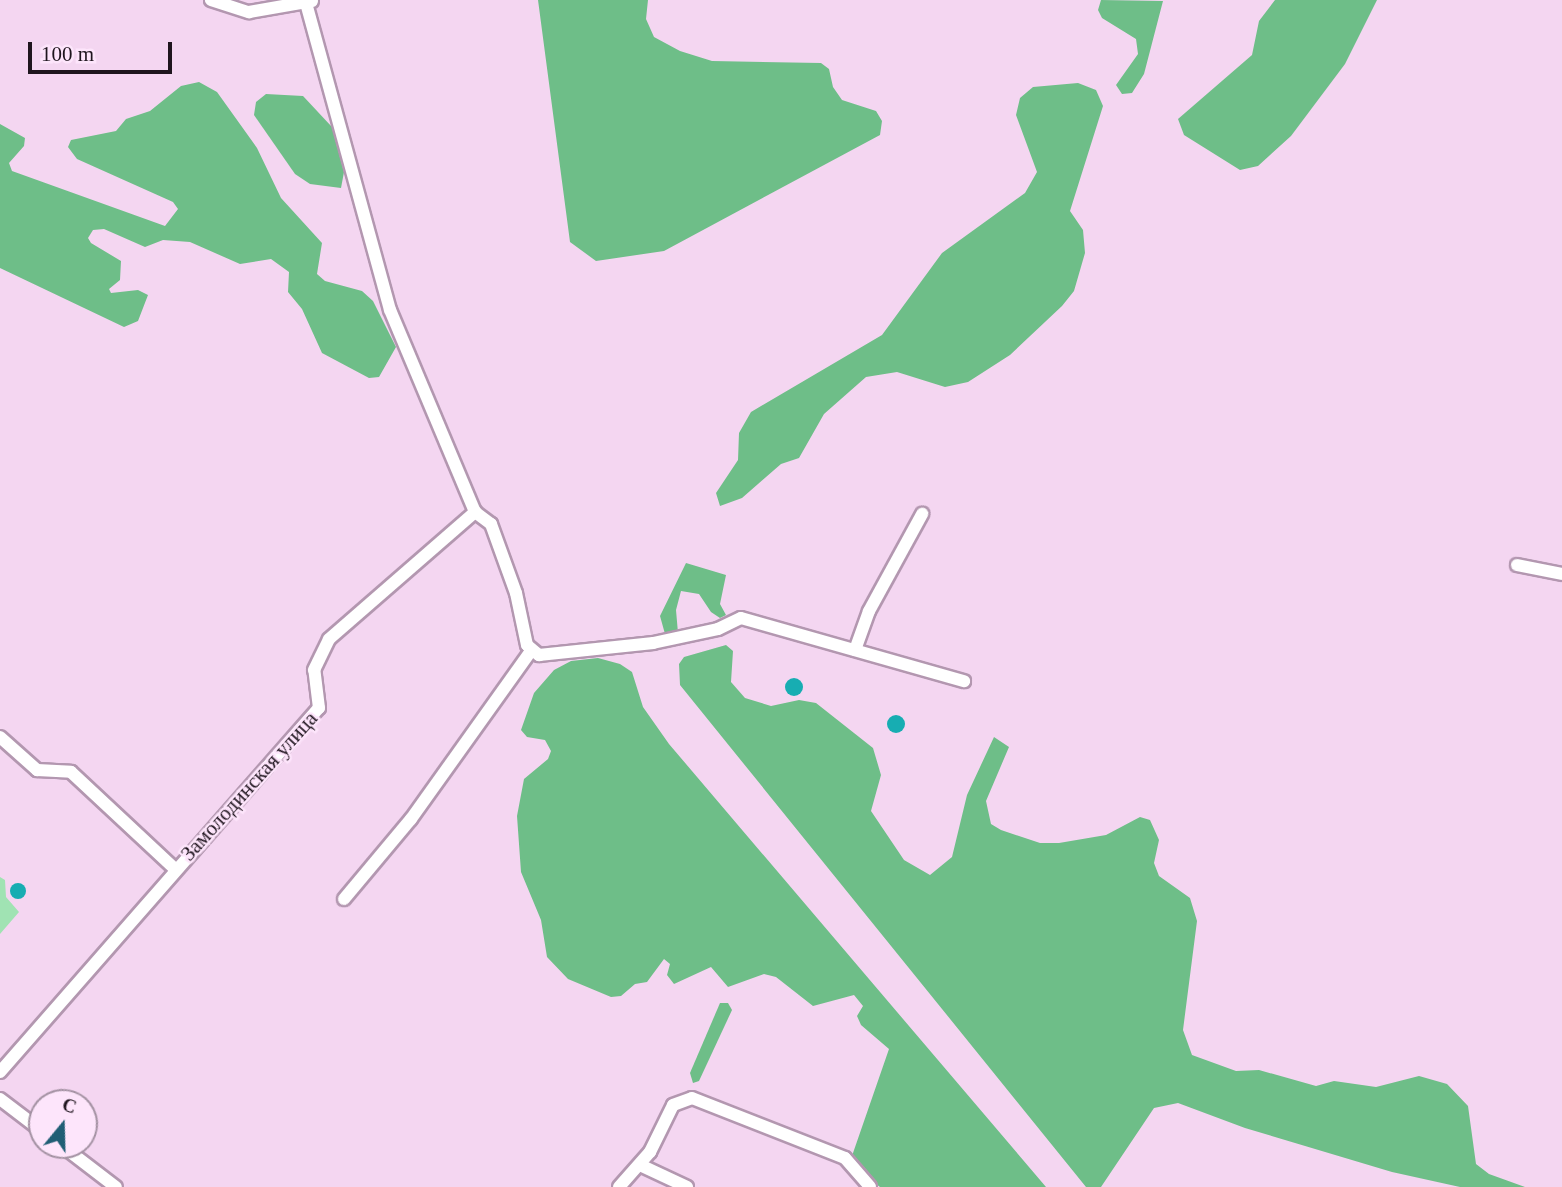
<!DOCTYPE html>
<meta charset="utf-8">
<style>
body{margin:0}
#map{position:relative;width:1562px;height:1187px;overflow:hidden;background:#f4d6f1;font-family:Georgia,serif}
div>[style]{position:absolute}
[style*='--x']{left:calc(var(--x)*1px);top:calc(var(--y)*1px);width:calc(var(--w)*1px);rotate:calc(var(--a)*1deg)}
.green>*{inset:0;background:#a0e3b3}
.forest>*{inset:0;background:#6ebe88}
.water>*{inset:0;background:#17adb2}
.round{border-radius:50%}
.roads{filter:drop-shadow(2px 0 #b397b0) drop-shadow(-2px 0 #b397b0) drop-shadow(0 2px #b397b0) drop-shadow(0 -2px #b397b0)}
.minor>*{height:12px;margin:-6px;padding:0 6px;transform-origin:6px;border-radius:6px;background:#fff}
span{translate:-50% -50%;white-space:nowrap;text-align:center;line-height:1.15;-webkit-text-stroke:5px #fde5fb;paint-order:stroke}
.street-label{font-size:21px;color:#1f151e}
.north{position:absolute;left:28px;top:1089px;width:70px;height:70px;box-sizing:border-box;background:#fde5fb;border:2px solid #a492a3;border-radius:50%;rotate:19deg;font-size:19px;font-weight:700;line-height:28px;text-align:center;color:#1f151e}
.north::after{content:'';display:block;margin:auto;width:24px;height:32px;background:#205e75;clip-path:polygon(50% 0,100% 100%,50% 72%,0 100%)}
.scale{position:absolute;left:28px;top:42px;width:144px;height:32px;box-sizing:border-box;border:4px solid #1f151e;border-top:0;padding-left:9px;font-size:21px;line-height:24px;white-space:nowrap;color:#1f151e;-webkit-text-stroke:5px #fde5fb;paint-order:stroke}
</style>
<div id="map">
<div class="green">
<div style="clip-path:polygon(0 877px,5px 880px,6px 897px,19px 912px,0 934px)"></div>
</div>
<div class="forest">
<div style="clip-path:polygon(538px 0,648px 0,646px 19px,654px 37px,680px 51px,712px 61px,821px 63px,829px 69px,833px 87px,842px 100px,876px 111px,882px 121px,880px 135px,664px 251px,596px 261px,570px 242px)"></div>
<div style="clip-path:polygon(1101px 0,1163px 1px,1144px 74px,1132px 93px,1122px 94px,1116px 85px,1138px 54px,1136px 39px,1102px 18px,1098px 10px)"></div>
<div style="clip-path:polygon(1275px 0,1377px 0,1345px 64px,1291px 136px,1258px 166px,1240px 170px,1184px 135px,1178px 119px,1252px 55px,1259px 21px)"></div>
<div style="clip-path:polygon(199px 82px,217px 92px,257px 148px,281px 198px,322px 243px,317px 274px,325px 281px,362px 291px,373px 301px,396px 347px,379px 377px,369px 378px,322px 353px,302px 309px,288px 292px,289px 272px,271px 259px,240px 264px,190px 242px,163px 240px,145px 247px,104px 229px,93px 230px,88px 238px,91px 243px,121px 261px,120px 280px,109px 289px,111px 293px,138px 290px,148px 295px,138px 321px,124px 327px,0 268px,0 124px,25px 138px,24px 146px,9px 163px,12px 171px,165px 226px,178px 209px,173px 202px,77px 159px,68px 147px,71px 140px,116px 131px,126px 119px,150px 111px,181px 86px)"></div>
<div style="clip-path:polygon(1078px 83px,1096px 90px,1103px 106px,1070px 211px,1083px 230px,1085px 253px,1074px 291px,1062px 306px,1010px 355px,968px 382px,945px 387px,897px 372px,866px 377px,824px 414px,799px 458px,781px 464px,742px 498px,720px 506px,716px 493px,738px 460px,739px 433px,751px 412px,882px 335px,942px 253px,1025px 193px,1037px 172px,1016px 115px,1020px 98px,1033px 87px)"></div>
<div style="clip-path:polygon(266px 94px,303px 96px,332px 127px,344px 172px,341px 188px,310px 184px,295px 174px,254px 115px,256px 102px)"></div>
<div style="clip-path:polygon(686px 563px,726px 575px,720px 604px,726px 615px,720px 618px,711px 612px,699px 594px,681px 591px,676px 610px,678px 633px,665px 634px,660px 616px)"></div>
<div style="clip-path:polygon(726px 645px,733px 651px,731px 682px,745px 698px,771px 706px,799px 700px,816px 703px,873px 748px,881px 775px,871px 811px,904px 860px,930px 875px,952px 857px,967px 795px,994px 737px,1009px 747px,986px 801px,991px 824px,1001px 830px,1040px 843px,1059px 843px,1106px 835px,1140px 817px,1150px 820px,1159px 840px,1154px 863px,1159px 876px,1190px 898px,1197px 921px,1183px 1030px,1192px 1055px,1236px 1071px,1259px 1070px,1316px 1086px,1334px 1081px,1376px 1087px,1419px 1076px,1447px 1084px,1468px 1106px,1476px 1164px,1489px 1174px,1525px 1187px,1460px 1187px,1392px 1172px,1245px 1128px,1178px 1103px,1154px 1108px,1101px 1187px,1086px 1187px,680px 685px,679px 664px,684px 657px)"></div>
<div style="clip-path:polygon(598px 658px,620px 664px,632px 672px,643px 707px,669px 744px,1046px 1187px,880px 1187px,863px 1174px,853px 1162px,853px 1153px,889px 1049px,861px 1025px,857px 1016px,863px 1006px,854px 995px,813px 1006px,776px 977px,764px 974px,728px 987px,711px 967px,674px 984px,667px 975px,670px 964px,664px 959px,647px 982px,635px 984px,621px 996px,611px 997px,568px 979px,547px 957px,541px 920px,521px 872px,517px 816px,524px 779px,548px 759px,551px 751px,545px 740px,527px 737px,521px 730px,534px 693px,554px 670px,571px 661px)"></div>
<div style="clip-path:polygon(720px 1003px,728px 1003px,732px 1010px,699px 1081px,693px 1083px,690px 1073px)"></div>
</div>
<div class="water">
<div class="round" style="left:785px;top:678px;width:18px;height:18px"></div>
<div class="round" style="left:887px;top:715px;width:18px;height:18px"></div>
<div class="round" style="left:10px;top:883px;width:16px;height:16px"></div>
</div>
<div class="roads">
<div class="minor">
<div style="--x:211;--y:0;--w:40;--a:18"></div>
<div style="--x:249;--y:12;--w:64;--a:-9.9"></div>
<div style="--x:475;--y:512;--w:20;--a:37"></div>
<div style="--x:491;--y:524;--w:73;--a:70.1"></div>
<div style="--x:516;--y:593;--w:53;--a:78.1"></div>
<div style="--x:527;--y:645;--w:16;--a:40"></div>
<div style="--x:539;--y:655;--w:115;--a:-6"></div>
<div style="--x:653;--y:643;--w:66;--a:-12.2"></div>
<div style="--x:718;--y:629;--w:25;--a:-26"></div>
<div style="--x:741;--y:618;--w:232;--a:15.8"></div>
<div style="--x:1517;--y:565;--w:46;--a:11.3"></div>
<div style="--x:855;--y:650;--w:41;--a:-70.3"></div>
<div style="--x:869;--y:611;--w:111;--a:-61.3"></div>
<div style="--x:0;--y:737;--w:50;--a:41.7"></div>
<div style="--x:37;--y:770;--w:34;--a:3"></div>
<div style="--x:71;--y:772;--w:142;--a:43"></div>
<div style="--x:344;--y:899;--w:104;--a:-50.1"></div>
<div style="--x:411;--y:819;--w:206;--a:-54.5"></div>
<div style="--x:0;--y:1072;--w:484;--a:-48.8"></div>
<div style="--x:319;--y:708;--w:38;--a:-97"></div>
<div style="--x:314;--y:670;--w:34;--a:-64"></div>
<div style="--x:329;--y:639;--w:194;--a:-41"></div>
<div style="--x:475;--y:512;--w:219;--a:-112.8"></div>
<div style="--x:390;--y:310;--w:321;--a:-105.3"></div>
<div style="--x:0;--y:1099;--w:53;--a:37.3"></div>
<div style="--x:61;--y:1145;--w:69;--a:37.4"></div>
<div style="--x:640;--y:1165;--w:52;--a:25.1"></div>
<div style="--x:619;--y:1187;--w:47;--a:-48.5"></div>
<div style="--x:650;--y:1152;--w:52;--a:-63.9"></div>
<div style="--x:673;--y:1105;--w:20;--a:-20"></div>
<div style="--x:692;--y:1098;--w:164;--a:21.4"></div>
<div style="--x:845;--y:1158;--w:38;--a:49"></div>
</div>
</div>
<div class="street-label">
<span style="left:249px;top:786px;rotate:-48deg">Замолодинская улица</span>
</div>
<div class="north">С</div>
<div class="scale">100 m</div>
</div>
